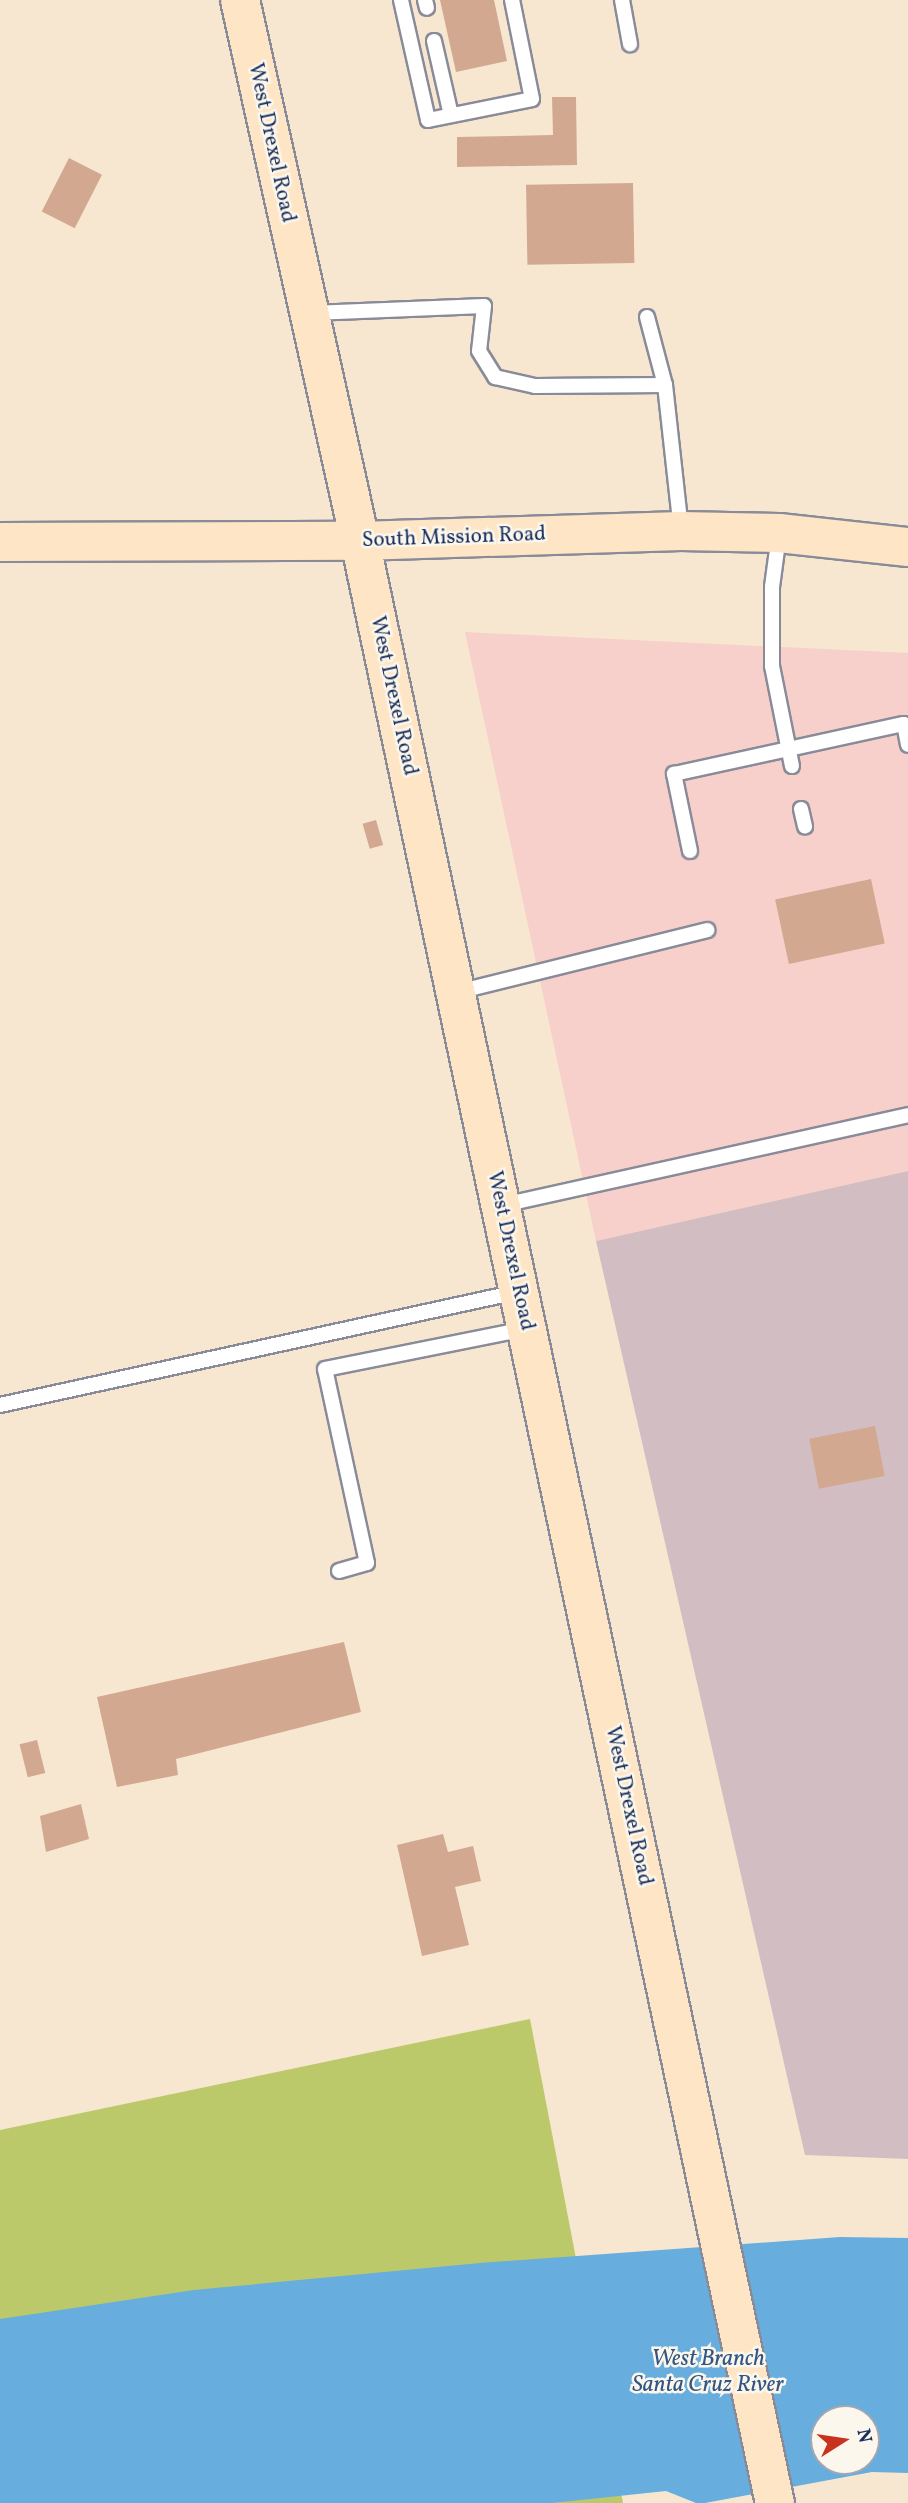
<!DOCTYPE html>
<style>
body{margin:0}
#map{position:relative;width:908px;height:2503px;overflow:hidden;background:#f7e7d1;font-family:Vollkorn,serif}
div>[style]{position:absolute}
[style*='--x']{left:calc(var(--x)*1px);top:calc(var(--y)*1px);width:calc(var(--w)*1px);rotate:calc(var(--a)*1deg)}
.built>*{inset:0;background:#f7d0cb}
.industrial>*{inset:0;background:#d2bec2}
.green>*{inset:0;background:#bcc96b}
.water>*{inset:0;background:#67addd}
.building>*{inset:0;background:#d3a890;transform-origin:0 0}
.roads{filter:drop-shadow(2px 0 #898b98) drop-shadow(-2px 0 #898b98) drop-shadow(0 2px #898b98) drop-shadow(0 -2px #898b98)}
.lane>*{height:14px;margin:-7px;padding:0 7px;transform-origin:7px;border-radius:7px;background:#fff}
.secondary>*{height:38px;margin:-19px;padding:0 19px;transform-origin:19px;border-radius:19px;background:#fee5c5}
span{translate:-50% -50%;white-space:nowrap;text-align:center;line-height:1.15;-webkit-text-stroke:5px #fbf7ec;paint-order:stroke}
.street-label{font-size:21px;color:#1b2f5e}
.water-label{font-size:23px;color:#325584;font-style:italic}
.north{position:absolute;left:810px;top:2405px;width:70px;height:70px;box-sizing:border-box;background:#fbf7ec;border:2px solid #a1a7b3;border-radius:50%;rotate:78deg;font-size:19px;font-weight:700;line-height:28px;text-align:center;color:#1b2f5e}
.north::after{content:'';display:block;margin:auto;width:24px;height:32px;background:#c8321e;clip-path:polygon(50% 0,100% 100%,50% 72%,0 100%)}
</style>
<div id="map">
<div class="built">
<div style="clip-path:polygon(465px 632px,908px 653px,908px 1171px,596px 1241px)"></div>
</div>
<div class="industrial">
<div style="clip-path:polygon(908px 1171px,908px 2159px,805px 2155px,596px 1241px)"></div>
</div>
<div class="green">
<div style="clip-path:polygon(530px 2019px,623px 2503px,0 2503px,0 2130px)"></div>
</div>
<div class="water">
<div style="clip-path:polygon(evenodd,840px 2237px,908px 2238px,908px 2473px,872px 2472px,705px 2503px,696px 2503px,666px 2491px,552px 2503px,0 2503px,0 2319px,194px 2290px,480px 2263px,840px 2237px,824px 2419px,866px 2419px,866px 2461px,824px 2461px,824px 2419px)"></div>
</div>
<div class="building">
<div style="clip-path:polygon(440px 0,494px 0,507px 61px,456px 72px)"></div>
<div style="clip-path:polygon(552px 97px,576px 97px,577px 165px,457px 167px,457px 137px,553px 135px)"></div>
<div style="left:69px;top:158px;width:37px;height:60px;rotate:27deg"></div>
<div style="left:633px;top:183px;width:80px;height:107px;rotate:89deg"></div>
<div style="left:376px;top:820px;width:26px;height:14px;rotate:74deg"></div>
<div style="left:871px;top:879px;width:66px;height:98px;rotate:78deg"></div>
<div style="left:875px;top:1426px;width:51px;height:67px;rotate:79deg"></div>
<div style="clip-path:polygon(344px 1642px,361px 1712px,176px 1759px,178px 1775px,117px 1787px,97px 1697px)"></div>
<div style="left:37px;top:1740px;width:34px;height:18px;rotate:76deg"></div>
<div style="clip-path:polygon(81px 1804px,89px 1839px,46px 1852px,40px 1816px)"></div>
<div style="clip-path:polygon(443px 1834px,448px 1852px,473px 1846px,481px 1881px,455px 1887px,469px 1945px,422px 1956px,397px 1845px)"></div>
</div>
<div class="roads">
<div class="lane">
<div style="--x:401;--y:0;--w:123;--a:77.3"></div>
<div style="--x:428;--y:120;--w:106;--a:-11.4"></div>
<div style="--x:532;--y:99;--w:101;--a:-101.4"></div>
<div style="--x:425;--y:0;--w:8;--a:76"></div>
<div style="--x:622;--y:0;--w:45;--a:79.7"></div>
<div style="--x:434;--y:41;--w:76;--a:77.1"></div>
<div style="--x:312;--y:313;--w:172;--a:-2.3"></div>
<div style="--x:484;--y:306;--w:45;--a:96.3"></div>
<div style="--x:479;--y:351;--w:31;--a:58"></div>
<div style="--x:495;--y:377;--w:41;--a:12.7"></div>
<div style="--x:535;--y:386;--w:130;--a:-0.4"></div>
<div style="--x:647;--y:317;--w:70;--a:75.2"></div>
<div style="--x:665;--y:385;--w:145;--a:83.7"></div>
<div style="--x:779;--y:535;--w:52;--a:97.7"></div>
<div style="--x:772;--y:587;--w:79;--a:90"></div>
<div style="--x:772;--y:666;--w:102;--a:78.7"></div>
<div style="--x:801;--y:809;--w:18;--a:77"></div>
<div style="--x:690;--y:851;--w:79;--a:-101.7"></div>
<div style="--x:674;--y:774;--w:235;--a:-12.3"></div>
<div style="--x:904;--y:724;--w:21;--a:79"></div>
<div style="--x:457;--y:992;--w:258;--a:-13.9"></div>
<div style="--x:503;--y:1205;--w:415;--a:-12.5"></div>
<div style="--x:0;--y:1405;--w:529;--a:-12.33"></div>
<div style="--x:339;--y:1571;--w:29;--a:-16"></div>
<div style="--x:367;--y:1563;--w:198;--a:-102.2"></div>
<div style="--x:325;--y:1369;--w:205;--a:-11.3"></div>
</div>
<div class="secondary">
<div style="--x:240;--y:0;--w:554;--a:77.49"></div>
<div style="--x:360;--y:541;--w:2005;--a:78.06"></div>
<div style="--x:0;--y:542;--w:360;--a:-0.2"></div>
<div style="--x:360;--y:541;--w:321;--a:-1.8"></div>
<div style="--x:681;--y:531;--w:98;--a:1.2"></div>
<div style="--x:779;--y:533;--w:130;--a:6.2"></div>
</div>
</div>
<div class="street-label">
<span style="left:271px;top:143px;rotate:78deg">West Drexel Road</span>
<span style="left:454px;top:538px;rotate:-2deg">South Mission Road</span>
<span style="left:393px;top:696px;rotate:78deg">West Drexel Road</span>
<span style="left:510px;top:1251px;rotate:78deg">West Drexel Road</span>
<span style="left:628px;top:1806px;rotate:78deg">West Drexel Road</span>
</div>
<div class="water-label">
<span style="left:708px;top:2372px">West Branch<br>Santa Cruz River</span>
</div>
<div class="north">N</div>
</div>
